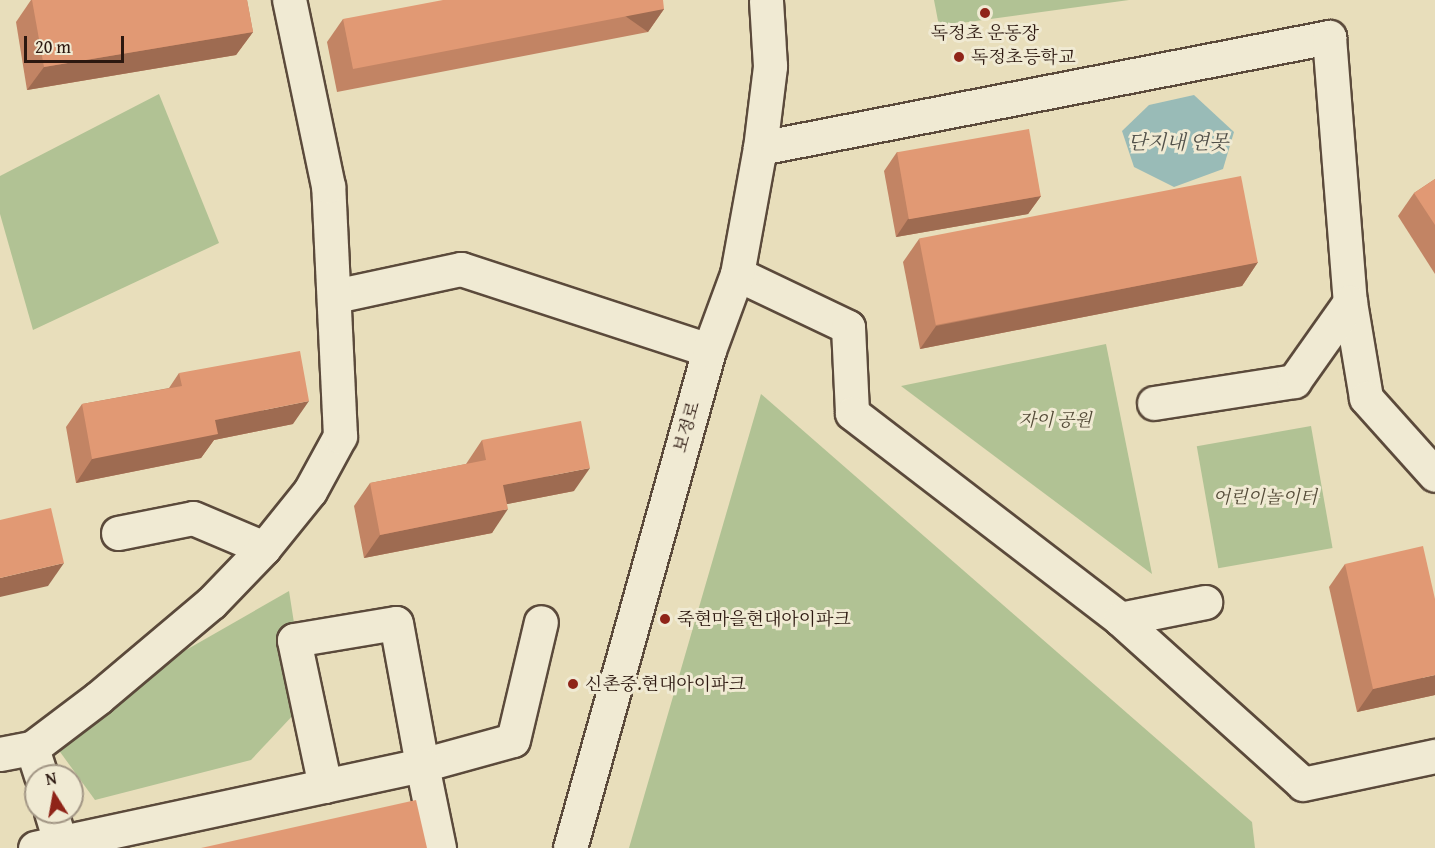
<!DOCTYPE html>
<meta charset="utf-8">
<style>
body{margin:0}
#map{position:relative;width:1435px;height:848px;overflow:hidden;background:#e8debb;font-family:"Gentium Book Plus","Noto Serif KR",serif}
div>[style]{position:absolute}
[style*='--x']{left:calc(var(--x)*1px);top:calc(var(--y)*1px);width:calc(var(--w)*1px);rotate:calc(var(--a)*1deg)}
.green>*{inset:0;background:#b1c294;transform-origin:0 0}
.water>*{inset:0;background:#99bbb7}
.roads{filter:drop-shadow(2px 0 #5b4a3b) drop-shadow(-2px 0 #5b4a3b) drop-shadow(0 2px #5b4a3b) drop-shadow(0 -2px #5b4a3b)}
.minor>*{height:33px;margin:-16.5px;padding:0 16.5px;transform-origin:16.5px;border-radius:16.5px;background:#f0ead3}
.wall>*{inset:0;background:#c28464}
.shaded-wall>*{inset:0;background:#9e6b51;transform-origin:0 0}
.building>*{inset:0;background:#e19974;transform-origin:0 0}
.dots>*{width:16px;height:16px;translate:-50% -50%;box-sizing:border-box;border:3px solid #f0ead3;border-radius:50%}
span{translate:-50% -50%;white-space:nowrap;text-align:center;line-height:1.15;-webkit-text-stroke:6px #f0ead3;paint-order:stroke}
.poi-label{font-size:18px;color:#2c1810}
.left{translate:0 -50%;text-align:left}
.park-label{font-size:18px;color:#544b38;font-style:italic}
.street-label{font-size:18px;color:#2c1810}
.water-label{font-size:20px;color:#52514a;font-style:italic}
.north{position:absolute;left:24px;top:764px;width:60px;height:60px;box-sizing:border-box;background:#f0ead3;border:2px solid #a29685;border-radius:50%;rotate:349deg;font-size:16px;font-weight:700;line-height:24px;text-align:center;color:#2c1810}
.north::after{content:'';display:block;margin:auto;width:21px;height:27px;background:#8f2418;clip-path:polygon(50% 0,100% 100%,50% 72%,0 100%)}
.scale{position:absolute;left:24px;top:36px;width:100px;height:27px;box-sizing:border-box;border:3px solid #2c1810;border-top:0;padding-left:8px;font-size:18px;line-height:21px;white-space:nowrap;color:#2c1810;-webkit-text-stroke:4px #f0ead3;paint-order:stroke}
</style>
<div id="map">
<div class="green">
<div style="clip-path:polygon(934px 0,1129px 0,939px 26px)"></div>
<div style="clip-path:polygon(159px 94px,219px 243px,33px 330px,0 214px,0 176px)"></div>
<div style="clip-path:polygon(1106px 344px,1152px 574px,901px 386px)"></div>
<div style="clip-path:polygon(761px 394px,1252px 822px,1255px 848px,629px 848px)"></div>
<div style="left:1311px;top:426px;width:124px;height:116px;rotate:80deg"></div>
<div style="clip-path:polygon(289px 591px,305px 693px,296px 712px,251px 760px,95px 800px,55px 745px,137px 678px)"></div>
</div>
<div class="water">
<div style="clip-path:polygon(1194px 95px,1234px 132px,1223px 169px,1174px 187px,1134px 167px,1122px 131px,1149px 105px)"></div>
</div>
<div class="roads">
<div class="minor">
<div style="--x:760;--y:148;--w:580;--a:-11.04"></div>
<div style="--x:1329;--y:37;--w:266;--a:85.5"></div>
<div style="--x:1350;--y:302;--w:97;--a:80.5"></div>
<div style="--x:1366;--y:398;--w:103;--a:48.1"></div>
<div style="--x:737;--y:274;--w:123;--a:25.5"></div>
<div style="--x:848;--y:327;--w:86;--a:87.3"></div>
<div style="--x:852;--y:413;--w:338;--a:37.5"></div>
<div style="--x:1120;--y:619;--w:246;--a:42"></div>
<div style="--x:1303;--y:784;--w:135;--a:-12"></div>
<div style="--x:335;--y:296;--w:129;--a:-12.1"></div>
<div style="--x:461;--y:269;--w:261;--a:18.1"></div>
<div style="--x:1154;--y:403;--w:142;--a:-8.9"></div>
<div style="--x:1294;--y:381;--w:97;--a:-54.7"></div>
<div style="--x:118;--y:533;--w:76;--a:-11.3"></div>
<div style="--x:193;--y:518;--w:77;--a:22.9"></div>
<div style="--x:1120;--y:619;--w:87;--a:-11.3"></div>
<div style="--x:32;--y:748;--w:29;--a:72"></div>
<div style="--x:0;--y:754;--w:33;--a:-11"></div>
<div style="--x:32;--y:748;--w:83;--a:-37.1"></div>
<div style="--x:98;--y:698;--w:148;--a:-40.1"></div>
<div style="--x:211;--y:603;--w:76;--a:-46.1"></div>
<div style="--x:264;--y:548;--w:73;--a:-51.1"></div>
<div style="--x:310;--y:491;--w:63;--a:-61.4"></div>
<div style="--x:340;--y:436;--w:250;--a:-92.7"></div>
<div style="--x:328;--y:186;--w:190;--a:-101.8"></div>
<div style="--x:325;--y:786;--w:149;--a:-102"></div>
<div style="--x:294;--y:640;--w:103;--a:-9.5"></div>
<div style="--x:396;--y:623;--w:144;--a:79.6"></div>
<div style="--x:422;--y:765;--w:94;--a:-15.4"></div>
<div style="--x:513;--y:740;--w:121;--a:-76.7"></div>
<div style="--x:51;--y:812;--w:31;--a:73"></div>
<div style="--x:35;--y:848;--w:396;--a:-12.1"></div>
<div style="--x:422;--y:765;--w:85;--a:78.4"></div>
<div style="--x:570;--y:848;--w:517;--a:-74.4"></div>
<div style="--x:709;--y:350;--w:81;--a:-69.8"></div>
<div style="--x:737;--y:274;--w:128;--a:-79.7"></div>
<div style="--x:760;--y:148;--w:83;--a:-83"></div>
<div style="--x:770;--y:66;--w:66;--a:-93.5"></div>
</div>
</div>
<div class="wall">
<div style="clip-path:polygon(31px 0,247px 0,253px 32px,236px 55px,27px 90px,16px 22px)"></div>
<div style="clip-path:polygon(664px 9px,648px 32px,337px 92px,327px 42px,343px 19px)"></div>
<div style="clip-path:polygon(897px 152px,1041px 196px,1028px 214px,896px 237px,884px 171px)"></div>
<div style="clip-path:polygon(1435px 179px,1435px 274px,1398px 216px,1414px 193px)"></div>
<div style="clip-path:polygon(919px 239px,1258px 262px,1242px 286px,920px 349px,903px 262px)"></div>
<div style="clip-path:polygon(179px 373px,293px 424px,214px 440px,201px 458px,76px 483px,66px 427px,82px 404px,169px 388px)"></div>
<div style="clip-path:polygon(482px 440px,574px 491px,507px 504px,492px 533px,364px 558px,354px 506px,370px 483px,466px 464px)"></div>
<div style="clip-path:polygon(1345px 564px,1435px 695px,1357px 712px,1329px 587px)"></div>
</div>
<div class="shaded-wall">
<div style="left:664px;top:9px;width:28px;height:317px;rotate:125deg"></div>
<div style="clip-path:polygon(253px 32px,236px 55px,27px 90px,44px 67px)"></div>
<div style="clip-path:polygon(1041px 196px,1028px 214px,896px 237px,908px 219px)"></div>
<div style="clip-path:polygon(1258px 262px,1242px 286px,920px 349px,936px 326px)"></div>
<div style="clip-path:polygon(309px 401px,293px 424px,214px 440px,201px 458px,76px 483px,92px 459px,215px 420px)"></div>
<div style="clip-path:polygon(590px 468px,574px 491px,487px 508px,503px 485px)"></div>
<div style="clip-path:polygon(508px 509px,492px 533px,364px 558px,380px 535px)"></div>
<div style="clip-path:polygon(64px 563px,48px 586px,0 597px,0 578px)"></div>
<div style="clip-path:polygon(1435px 675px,1435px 695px,1357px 712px,1373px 689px)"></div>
</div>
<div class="building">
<div style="clip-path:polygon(32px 0,247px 0,253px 32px,44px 67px)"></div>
<div style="clip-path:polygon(443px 0,663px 0,664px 9px,353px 69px,343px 19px)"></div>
<div style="left:1029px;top:129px;width:68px;height:134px;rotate:80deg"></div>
<div style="left:1241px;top:176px;width:88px;height:328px;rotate:79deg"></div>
<div style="clip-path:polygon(1435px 179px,1435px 225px,1414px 193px)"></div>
<div style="clip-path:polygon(300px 351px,309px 401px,215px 420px,218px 434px,92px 459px,82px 404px,182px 386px,179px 373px)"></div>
<div style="clip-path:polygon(581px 421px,590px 468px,503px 485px,508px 509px,380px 535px,370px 483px,486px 460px,482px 440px)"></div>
<div style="clip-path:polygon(51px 508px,64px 563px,0 578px,0 520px)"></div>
<div style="clip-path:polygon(1423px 546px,1435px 599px,1435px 675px,1373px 689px,1345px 564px)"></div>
<div style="clip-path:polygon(416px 800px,427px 848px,201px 848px)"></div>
</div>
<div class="dots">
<div style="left:985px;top:13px;background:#8f2418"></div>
<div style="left:959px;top:57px;background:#8f2418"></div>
<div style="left:665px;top:619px;background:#8f2418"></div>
<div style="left:573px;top:684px;background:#8f2418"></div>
</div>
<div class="poi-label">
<span style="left:985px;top:33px">독정초 운동장</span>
<span class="left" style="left:971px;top:57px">독정초등학교</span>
<span class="left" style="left:677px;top:619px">죽현마을현대아이파크</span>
<span class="left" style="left:585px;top:684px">신촌중.현대아이파크</span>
</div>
<div class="park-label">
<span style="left:1055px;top:420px">자이 공원</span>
<span style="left:1265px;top:497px">어린이놀이터</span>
</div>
<div class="street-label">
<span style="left:687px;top:427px;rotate:-74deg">보정로</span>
</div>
<div class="water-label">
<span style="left:1178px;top:141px">단지내 연못</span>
</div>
<div class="north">N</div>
<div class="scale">20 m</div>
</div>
